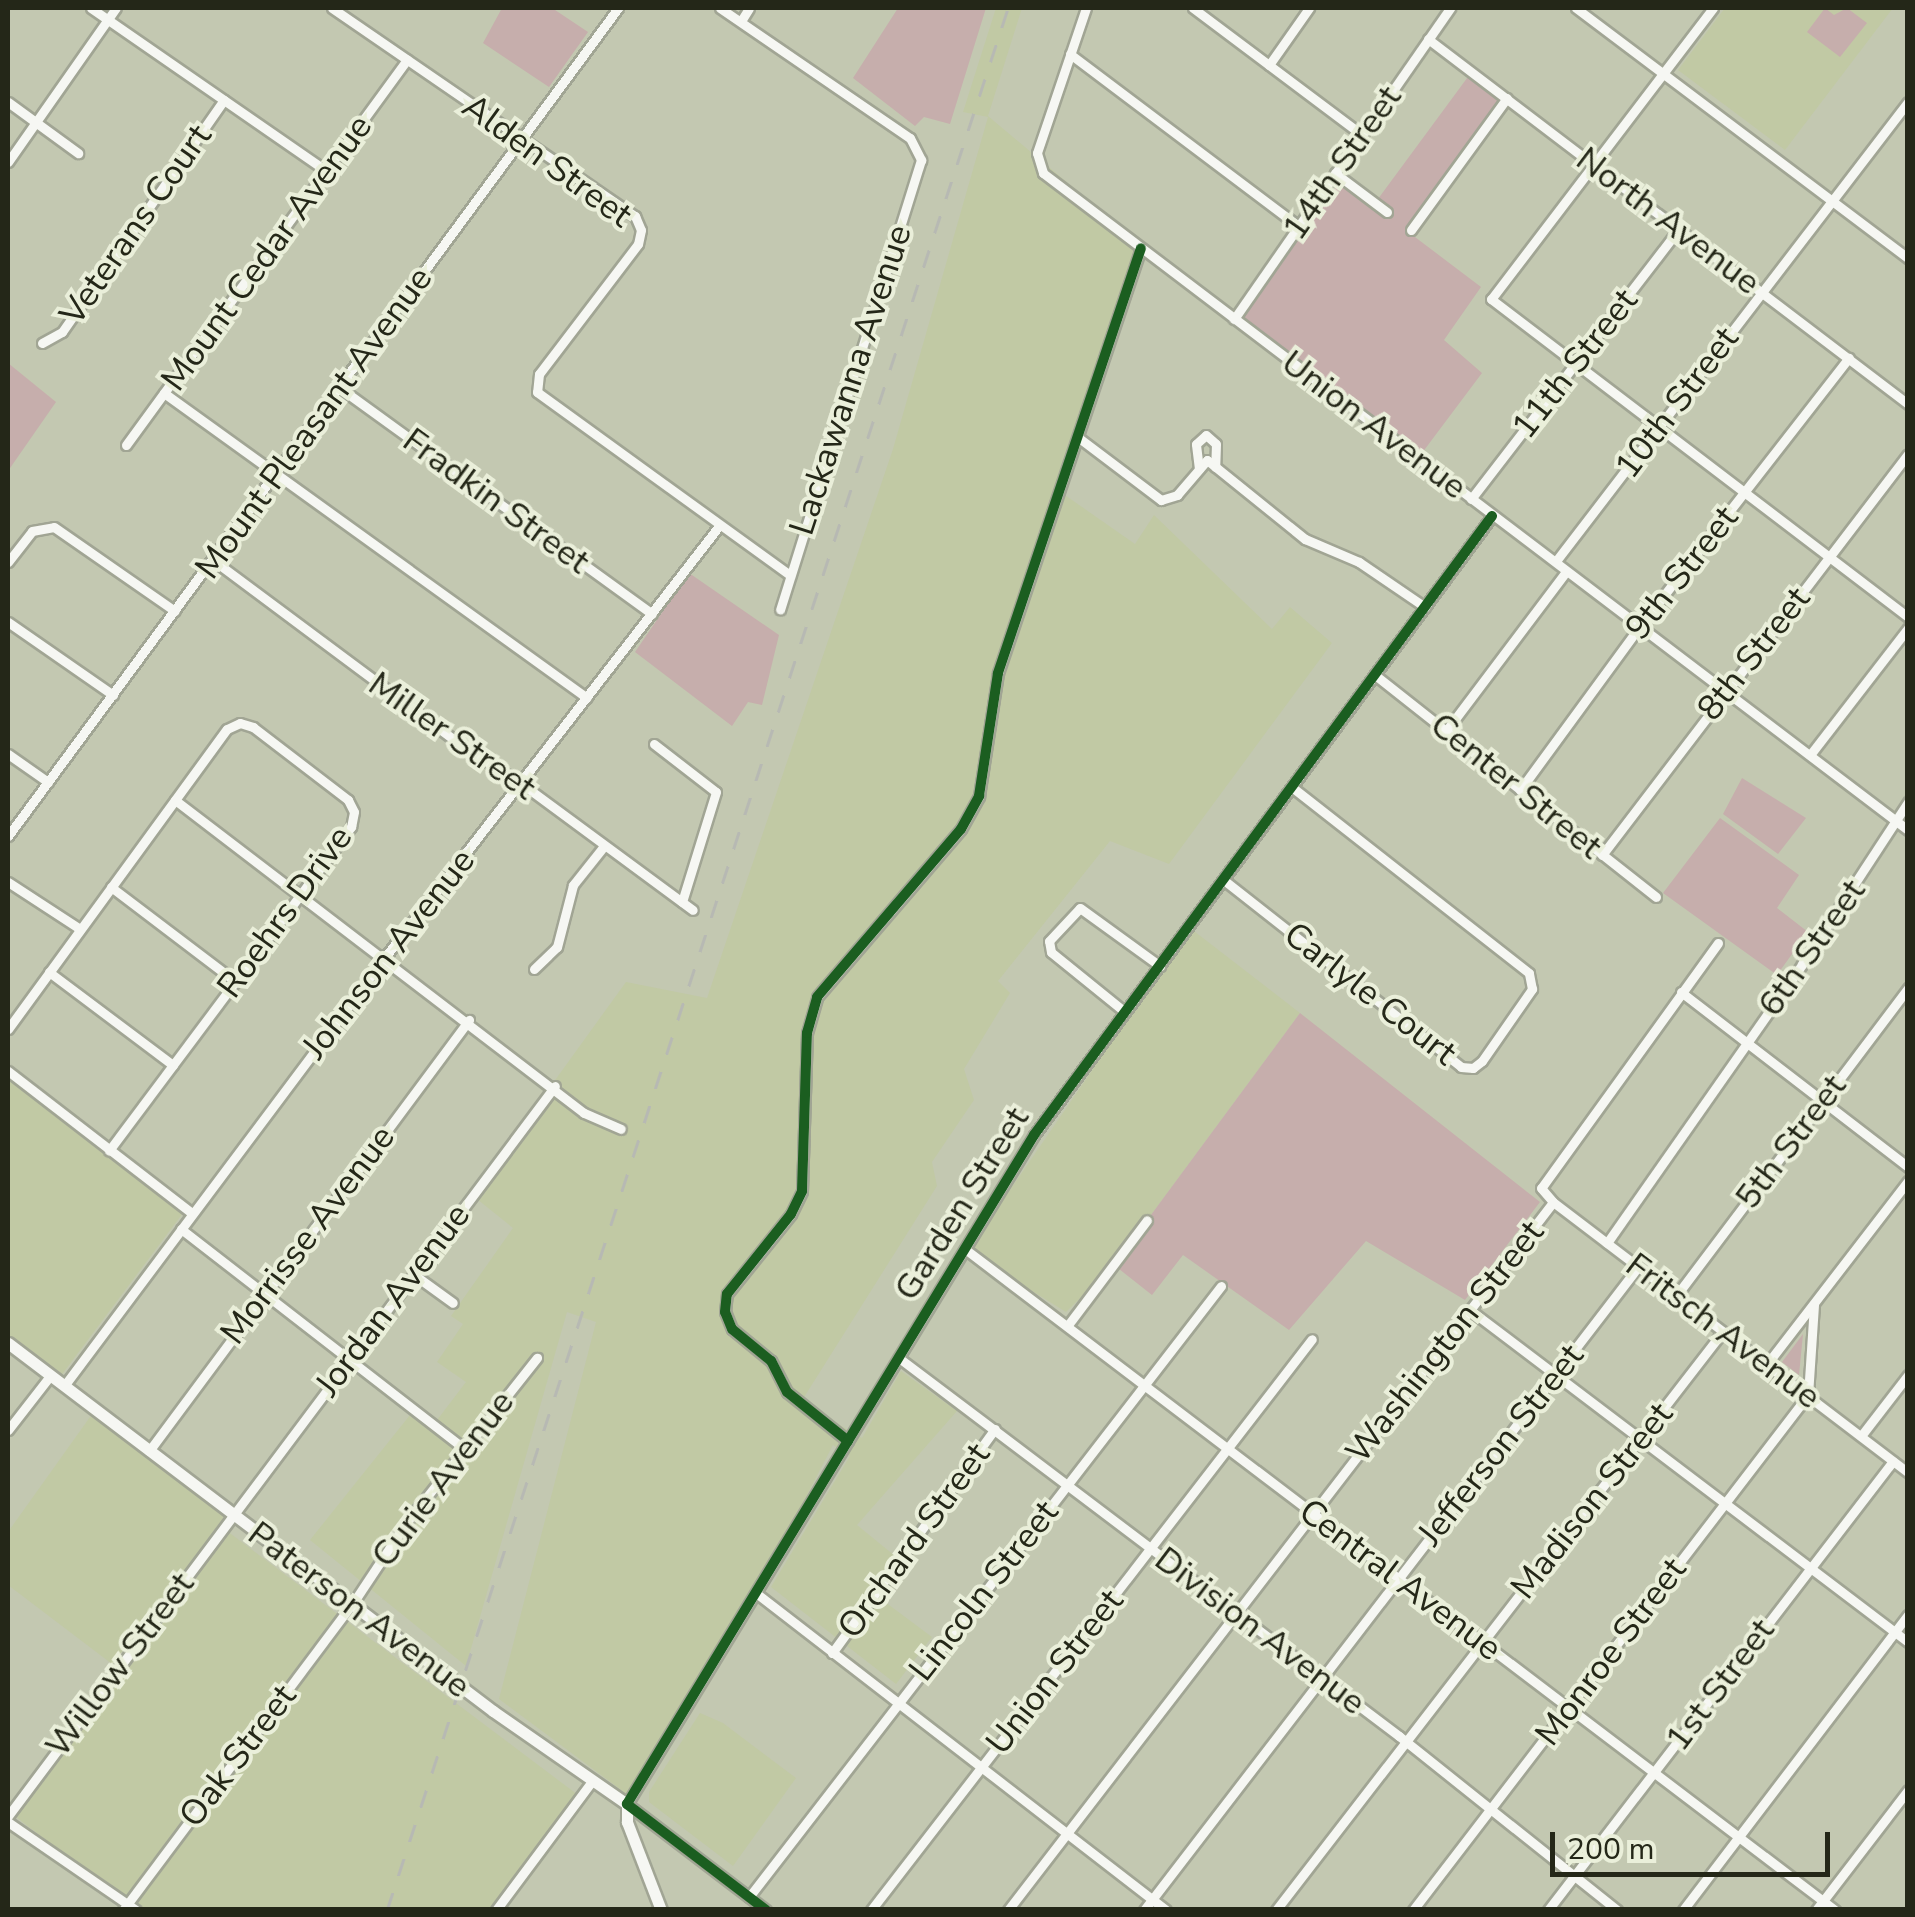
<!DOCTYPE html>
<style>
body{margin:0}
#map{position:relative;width:1915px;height:1917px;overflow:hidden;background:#c3c8b1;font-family:"Nunito Sans",sans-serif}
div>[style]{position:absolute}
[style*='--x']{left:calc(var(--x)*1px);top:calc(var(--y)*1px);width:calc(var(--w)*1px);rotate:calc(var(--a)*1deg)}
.built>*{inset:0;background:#c1c9a4}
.green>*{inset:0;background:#c6aeac}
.roads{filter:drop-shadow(2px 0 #a1a594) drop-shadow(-2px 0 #a1a594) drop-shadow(0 2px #a1a594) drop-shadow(0 -2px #a1a594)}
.minor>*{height:9px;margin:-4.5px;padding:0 4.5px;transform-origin:4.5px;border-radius:4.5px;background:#f6f7f3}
.major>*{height:11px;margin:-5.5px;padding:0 5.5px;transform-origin:5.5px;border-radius:5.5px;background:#f6f7f3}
.rail>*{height:2.5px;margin-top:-1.25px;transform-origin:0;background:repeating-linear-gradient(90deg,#b7b9b3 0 18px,transparent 0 36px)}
.cycleway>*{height:10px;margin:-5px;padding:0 5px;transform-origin:5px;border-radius:5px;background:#1b5e20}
span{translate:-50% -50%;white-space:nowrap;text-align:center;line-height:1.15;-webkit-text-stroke:8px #eaefda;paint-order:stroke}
.street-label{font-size:35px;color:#242718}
.frame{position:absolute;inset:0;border:10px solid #242718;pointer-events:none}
.scale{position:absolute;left:1550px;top:1832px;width:280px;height:45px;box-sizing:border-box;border:5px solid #242718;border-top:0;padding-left:12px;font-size:30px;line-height:35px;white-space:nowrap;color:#242718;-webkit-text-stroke:8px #eaefda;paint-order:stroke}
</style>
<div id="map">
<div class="built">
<div style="clip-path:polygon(996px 8px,1022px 8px,988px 116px,1143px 246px,1062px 493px,1135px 544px,1154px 515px,1272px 629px,1290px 607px,1332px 643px,1169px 864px,1110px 841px,998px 981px,1010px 993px,964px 1069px,974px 1100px,932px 1162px,937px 1186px,801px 1402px,862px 1438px,901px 1371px,957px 1411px,857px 1525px,900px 1560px,877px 1596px,932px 1637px,896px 1684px,771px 1587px,850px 1456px,833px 1445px,756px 1593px,632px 1798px,499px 1699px,596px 1322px,567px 1312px,466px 1666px,310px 1540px,414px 1410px,434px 1424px,466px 1382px,437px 1362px,463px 1324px,451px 1316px,513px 1228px,472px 1195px,626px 982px,707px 998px,893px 449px,988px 117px,963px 112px)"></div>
<div style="clip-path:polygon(1725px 8px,1893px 8px,1785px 150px,1678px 70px)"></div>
<div style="clip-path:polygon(1190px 928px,1300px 1013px,1114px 1265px,1066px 1312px,968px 1251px)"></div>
<div style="clip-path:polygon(8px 1071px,186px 1209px,57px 1381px,8px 1343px)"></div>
<div style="clip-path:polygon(95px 1410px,232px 1514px,112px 1664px,8px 1585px,8px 1532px)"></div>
<div style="clip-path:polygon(223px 1528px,582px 1798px,499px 1910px,121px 1909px,126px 1901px,12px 1814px)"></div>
<div style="clip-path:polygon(700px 1713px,723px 1723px,796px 1778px,733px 1866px,649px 1802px,649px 1792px)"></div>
</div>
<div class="green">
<div style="clip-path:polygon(502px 8px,552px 8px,588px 32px,549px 87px,483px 43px)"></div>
<div style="clip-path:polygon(898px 8px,986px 8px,950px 124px,924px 117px,915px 126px,853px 78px)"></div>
<div style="clip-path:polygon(1825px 8px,1834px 15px,1847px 8px,1867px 23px,1840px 57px,1807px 32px)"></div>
<div style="clip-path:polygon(1473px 70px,1510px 98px,1407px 231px,1481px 287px,1444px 340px,1482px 373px,1419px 457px,1234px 314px,1337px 172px,1375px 203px)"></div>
<div style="clip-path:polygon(8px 363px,56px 402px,8px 471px)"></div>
<div style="clip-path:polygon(689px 573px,779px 635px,762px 705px,748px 702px,732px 726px,635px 652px)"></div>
<div style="clip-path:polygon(1742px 778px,1806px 818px,1778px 854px,1723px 814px)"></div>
<div style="clip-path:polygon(1720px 818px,1799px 875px,1777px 908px,1808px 932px,1777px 975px,1663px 893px)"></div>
<div style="clip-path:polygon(1300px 1013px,1540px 1202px,1465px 1300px,1366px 1241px,1289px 1330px,1183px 1255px,1152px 1295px,1114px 1265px)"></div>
<div style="clip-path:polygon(1803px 1334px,1799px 1375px,1782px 1362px)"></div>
</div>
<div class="roads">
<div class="minor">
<div style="--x:91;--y:8;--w:286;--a:34.7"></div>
<div style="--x:332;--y:8;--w:368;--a:34.5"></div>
<div style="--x:635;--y:216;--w:15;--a:67"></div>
<div style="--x:641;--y:230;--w:14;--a:102"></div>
<div style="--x:638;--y:244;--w:163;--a:127.3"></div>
<div style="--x:539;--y:374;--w:18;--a:96"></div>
<div style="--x:537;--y:392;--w:312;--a:35.9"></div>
<div style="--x:720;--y:8;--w:230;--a:34.4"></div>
<div style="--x:910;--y:138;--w:25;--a:63"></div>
<div style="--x:921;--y:160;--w:471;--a:107.4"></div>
<div style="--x:1086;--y:8;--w:153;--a:108.7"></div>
<div style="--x:1037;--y:153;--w:21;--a:73"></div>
<div style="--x:1043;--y:173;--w:1086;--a:37.22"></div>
<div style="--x:1193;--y:8;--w:211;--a:36.9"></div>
<div style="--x:1576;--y:8;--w:416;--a:37"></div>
<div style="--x:1713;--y:8;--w:366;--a:127.3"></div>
<div style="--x:1491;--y:299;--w:524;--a:37.33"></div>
<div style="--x:741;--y:21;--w:15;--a:-58"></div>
<div style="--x:1428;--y:39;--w:603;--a:37.25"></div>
<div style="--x:1070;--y:54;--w:286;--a:37"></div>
<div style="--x:1269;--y:65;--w:70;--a:-54.9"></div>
<div style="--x:8;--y:102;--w:87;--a:36.1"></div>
<div style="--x:8;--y:162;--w:188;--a:-55"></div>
<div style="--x:1335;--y:173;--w:65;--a:36.9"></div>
<div style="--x:1411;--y:230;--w:163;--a:-54"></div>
<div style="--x:1234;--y:319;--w:379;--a:-55.2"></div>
<div style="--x:42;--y:343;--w:23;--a:-29"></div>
<div style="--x:62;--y:332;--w:283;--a:-55.1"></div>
<div style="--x:340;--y:388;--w:385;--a:35.9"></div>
<div style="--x:164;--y:393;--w:521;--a:35.79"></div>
<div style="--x:1079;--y:438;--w:103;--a:37.1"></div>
<div style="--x:1161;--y:500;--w:17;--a:-17"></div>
<div style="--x:1177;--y:495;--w:46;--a:-49.4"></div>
<div style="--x:1207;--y:460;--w:126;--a:38.9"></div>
<div style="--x:1305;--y:539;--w:59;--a:23.1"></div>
<div style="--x:1359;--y:562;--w:80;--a:34.3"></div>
<div style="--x:126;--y:445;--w:477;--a:-53.9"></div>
<div style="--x:1199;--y:469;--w:25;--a:-97"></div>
<div style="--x:1196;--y:444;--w:13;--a:-42"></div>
<div style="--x:1206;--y:435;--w:13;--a:42"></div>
<div style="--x:1216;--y:444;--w:23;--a:92"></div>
<div style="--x:1471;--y:499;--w:341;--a:-52.4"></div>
<div style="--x:213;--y:560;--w:313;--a:36.7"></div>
<div style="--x:464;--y:747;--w:69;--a:32.5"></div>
<div style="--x:522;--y:784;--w:212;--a:36.4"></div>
<div style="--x:1556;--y:561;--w:578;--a:-52.52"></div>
<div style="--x:8;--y:562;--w:39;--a:-52"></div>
<div style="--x:32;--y:531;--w:22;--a:-10"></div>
<div style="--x:54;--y:527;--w:147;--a:34.8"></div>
<div style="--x:8;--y:622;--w:128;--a:34.8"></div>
<div style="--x:1375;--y:675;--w:358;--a:38.3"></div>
<div style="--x:1446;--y:731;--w:199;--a:-53"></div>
<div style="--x:654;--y:744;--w:78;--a:37.7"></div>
<div style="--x:716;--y:792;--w:115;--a:107.2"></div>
<div style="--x:8;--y:754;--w:49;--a:35"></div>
<div style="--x:1810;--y:755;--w:160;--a:-52.3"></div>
<div style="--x:1520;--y:790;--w:203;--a:-53.8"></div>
<div style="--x:1640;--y:626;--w:340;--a:-52.1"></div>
<div style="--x:175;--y:800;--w:515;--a:37.43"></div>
<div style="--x:584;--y:1113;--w:40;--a:23.4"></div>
<div style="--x:8;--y:836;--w:1028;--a:-53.62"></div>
<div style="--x:1602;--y:855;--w:504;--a:-52.65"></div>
<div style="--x:1225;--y:881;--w:300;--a:38.2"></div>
<div style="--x:1461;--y:1067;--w:12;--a:5"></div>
<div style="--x:1473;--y:1068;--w:11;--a:-38"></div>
<div style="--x:1482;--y:1061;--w:88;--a:-55.2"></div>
<div style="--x:1532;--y:989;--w:16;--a:-101"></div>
<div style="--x:1529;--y:973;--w:300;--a:-141.9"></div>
<div style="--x:8;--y:882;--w:86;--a:33.1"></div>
<div style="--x:111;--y:887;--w:156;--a:37.2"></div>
<div style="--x:1718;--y:943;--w:302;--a:125.8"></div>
<div style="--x:1541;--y:1188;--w:18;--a:49"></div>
<div style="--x:1553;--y:1202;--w:446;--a:37.3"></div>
<div style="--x:534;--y:969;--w:32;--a:-44"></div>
<div style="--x:557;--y:947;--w:64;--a:-75.5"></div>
<div style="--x:573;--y:885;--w:50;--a:-51.5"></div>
<div style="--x:49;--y:972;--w:155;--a:36.9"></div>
<div style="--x:1681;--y:992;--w:287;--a:37.6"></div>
<div style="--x:1125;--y:1012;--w:95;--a:-141"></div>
<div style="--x:1051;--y:952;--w:11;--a:-100"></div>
<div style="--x:1049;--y:941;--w:45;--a:-46.8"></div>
<div style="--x:1080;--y:908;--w:99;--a:35.9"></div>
<div style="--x:8;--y:1029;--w:371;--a:-53.9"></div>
<div style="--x:227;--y:729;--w:14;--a:-25"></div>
<div style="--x:240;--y:723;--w:14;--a:17"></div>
<div style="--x:253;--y:727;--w:120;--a:37.5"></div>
<div style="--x:348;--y:800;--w:13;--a:63"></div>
<div style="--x:354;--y:812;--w:15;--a:101"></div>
<div style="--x:351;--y:827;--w:404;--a:126.8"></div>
<div style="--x:8;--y:1071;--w:232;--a:37.7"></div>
<div style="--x:181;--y:1229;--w:359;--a:37.8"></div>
<div style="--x:1607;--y:1243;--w:340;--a:-55"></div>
<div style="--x:1802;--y:964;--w:194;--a:-56.8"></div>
<div style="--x:965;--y:1249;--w:1093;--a:37.23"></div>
<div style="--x:413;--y:1274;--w:49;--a:35.9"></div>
<div style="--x:1676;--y:1296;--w:386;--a:-53"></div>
<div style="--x:1470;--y:1310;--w:550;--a:37.16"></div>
<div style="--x:1068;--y:1325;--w:131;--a:-53"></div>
<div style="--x:899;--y:1358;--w:627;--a:37.09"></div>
<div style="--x:1399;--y:1736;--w:279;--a:38.6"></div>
<div style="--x:1767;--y:1364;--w:231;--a:-52.4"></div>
<div style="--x:64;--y:1386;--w:536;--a:-53.19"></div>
<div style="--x:385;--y:957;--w:545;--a:-52.23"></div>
<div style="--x:8;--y:1430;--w:68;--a:-52.1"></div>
<div style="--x:1861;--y:1436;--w:77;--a:-52.4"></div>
<div style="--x:848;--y:1441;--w:78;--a:-141.2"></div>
<div style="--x:787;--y:1392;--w:35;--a:-117"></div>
<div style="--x:771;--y:1361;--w:50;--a:-140.6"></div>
<div style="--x:732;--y:1329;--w:18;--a:-112"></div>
<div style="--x:725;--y:1312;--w:18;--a:-84"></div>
<div style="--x:727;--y:1294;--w:102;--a:-51.3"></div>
<div style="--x:791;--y:1214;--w:25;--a:-64"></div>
<div style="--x:802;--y:1191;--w:158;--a:-88.2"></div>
<div style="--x:807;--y:1033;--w:37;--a:-74"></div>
<div style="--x:817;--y:997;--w:221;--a:-49.4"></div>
<div style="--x:961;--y:829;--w:38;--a:-61"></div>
<div style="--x:979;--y:796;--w:124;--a:-81.2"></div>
<div style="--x:998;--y:673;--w:448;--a:-71.4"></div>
<div style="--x:149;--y:1451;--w:537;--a:-53.41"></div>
<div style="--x:756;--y:1593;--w:518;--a:37.71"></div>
<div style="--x:832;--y:1653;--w:277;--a:-54"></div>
<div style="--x:8;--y:1816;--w:912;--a:-53.16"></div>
<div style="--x:8;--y:1822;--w:155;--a:34.5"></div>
<div style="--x:749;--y:1897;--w:772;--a:-52.31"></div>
<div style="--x:123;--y:1910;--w:384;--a:-53.2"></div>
<div style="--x:353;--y:1603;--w:96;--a:-56.5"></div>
<div style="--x:406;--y:1523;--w:211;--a:-51.6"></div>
<div style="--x:496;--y:1910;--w:161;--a:-53.3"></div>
<div style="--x:766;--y:1910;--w:175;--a:-142.7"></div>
<div style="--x:627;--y:1804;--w:783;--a:-58.68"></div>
<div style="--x:1034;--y:1135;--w:770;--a:-53.5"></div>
<div style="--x:871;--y:1910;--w:721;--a:-52.32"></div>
<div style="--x:1008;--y:1910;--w:893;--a:-52.41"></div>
<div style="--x:1144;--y:1910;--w:811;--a:-52.47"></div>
<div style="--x:1276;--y:1910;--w:731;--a:-52.33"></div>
<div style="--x:1413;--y:1910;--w:649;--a:-52.51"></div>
<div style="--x:1808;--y:1395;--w:91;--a:-86.2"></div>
<div style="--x:1548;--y:1910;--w:566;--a:-52.46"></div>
<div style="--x:1683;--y:1910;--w:371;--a:-52.7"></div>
<div style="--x:1816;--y:1910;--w:151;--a:-52.5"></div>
</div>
<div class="major">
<div style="--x:8;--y:1343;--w:609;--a:37.19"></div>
<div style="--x:493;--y:1711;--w:163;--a:34.8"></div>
<div style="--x:627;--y:1804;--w:18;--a:90"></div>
<div style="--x:627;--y:1822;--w:94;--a:68.9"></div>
</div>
</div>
<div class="rail">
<div style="--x:387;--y:1910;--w:2001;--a:-71.92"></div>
</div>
<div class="cycleway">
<div style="--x:848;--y:1441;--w:78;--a:-141.2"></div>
<div style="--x:787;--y:1392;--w:35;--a:-117"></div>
<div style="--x:771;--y:1361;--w:50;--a:-140.6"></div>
<div style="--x:732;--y:1329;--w:18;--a:-112"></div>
<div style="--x:725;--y:1312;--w:18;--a:-84"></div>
<div style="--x:727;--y:1294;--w:102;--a:-51.3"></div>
<div style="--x:791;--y:1214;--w:25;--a:-64"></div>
<div style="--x:802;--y:1191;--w:158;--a:-88.2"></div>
<div style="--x:807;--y:1033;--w:37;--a:-74"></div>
<div style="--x:817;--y:997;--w:221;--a:-49.4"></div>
<div style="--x:961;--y:829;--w:38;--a:-61"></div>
<div style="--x:979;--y:796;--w:124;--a:-81.2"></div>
<div style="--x:998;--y:673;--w:448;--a:-71.4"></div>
<div style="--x:766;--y:1910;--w:175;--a:-142.7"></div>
<div style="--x:627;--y:1804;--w:783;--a:-58.68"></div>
<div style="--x:1034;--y:1135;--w:770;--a:-53.5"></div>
</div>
<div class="street-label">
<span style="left:547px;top:161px;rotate:36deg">Alden Street</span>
<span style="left:1342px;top:163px;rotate:-55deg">14th Street</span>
<span style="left:1668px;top:221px;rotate:37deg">North Avenue</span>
<span style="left:136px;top:225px;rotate:-55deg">Veterans Court</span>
<span style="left:267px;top:253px;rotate:-54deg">Mount Cedar Avenue</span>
<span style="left:1575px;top:364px;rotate:-52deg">11th Street</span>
<span style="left:851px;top:380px;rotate:-72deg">Lackawanna Avenue</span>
<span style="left:1677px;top:403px;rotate:-53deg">10th Street</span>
<span style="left:314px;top:423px;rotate:-54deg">Mount Pleasant Avenue</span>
<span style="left:1374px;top:425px;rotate:37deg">Union Avenue</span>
<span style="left:496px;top:501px;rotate:36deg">Fradkin Street</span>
<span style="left:1682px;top:573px;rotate:-52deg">9th Street</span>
<span style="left:1754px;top:654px;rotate:-52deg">8th Street</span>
<span style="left:452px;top:736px;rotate:35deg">Miller Street</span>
<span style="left:1516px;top:786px;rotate:39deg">Center Street</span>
<span style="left:285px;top:912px;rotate:-54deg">Roehrs Drive</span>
<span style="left:1812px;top:948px;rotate:-55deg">6th Street</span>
<span style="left:389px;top:954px;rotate:-52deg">Johnson Avenue</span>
<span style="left:1370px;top:994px;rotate:38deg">Carlyle Court</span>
<span style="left:1791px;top:1142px;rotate:-53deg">5th Street</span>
<span style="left:962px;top:1204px;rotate:-58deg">Garden Street</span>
<span style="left:308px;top:1235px;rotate:-53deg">Morrisse Avenue</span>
<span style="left:393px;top:1300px;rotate:-53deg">Jordan Avenue</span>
<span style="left:1723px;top:1331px;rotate:37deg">Fritsch Avenue</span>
<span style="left:1445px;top:1342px;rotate:-52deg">Washington Street</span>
<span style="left:1501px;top:1445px;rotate:-52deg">Jefferson Street</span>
<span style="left:443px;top:1479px;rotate:-53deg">Curie Avenue</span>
<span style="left:1592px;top:1501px;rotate:-52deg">Madison Street</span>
<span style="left:914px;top:1541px;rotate:-54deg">Orchard Street</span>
<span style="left:1400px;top:1580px;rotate:37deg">Central Avenue</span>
<span style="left:984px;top:1591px;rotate:-52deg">Lincoln Street</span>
<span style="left:359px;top:1610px;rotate:37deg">Paterson Avenue</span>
<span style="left:1260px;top:1631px;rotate:37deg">Division Avenue</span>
<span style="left:1611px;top:1652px;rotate:-53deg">Monroe Street</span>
<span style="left:120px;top:1665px;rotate:-53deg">Willow Street</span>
<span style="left:1055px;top:1672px;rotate:-52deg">Union Street</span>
<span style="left:1720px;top:1685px;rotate:-53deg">1st Street</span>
<span style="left:238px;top:1756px;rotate:-53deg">Oak Street</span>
</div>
<div class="frame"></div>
<div class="scale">200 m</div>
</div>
